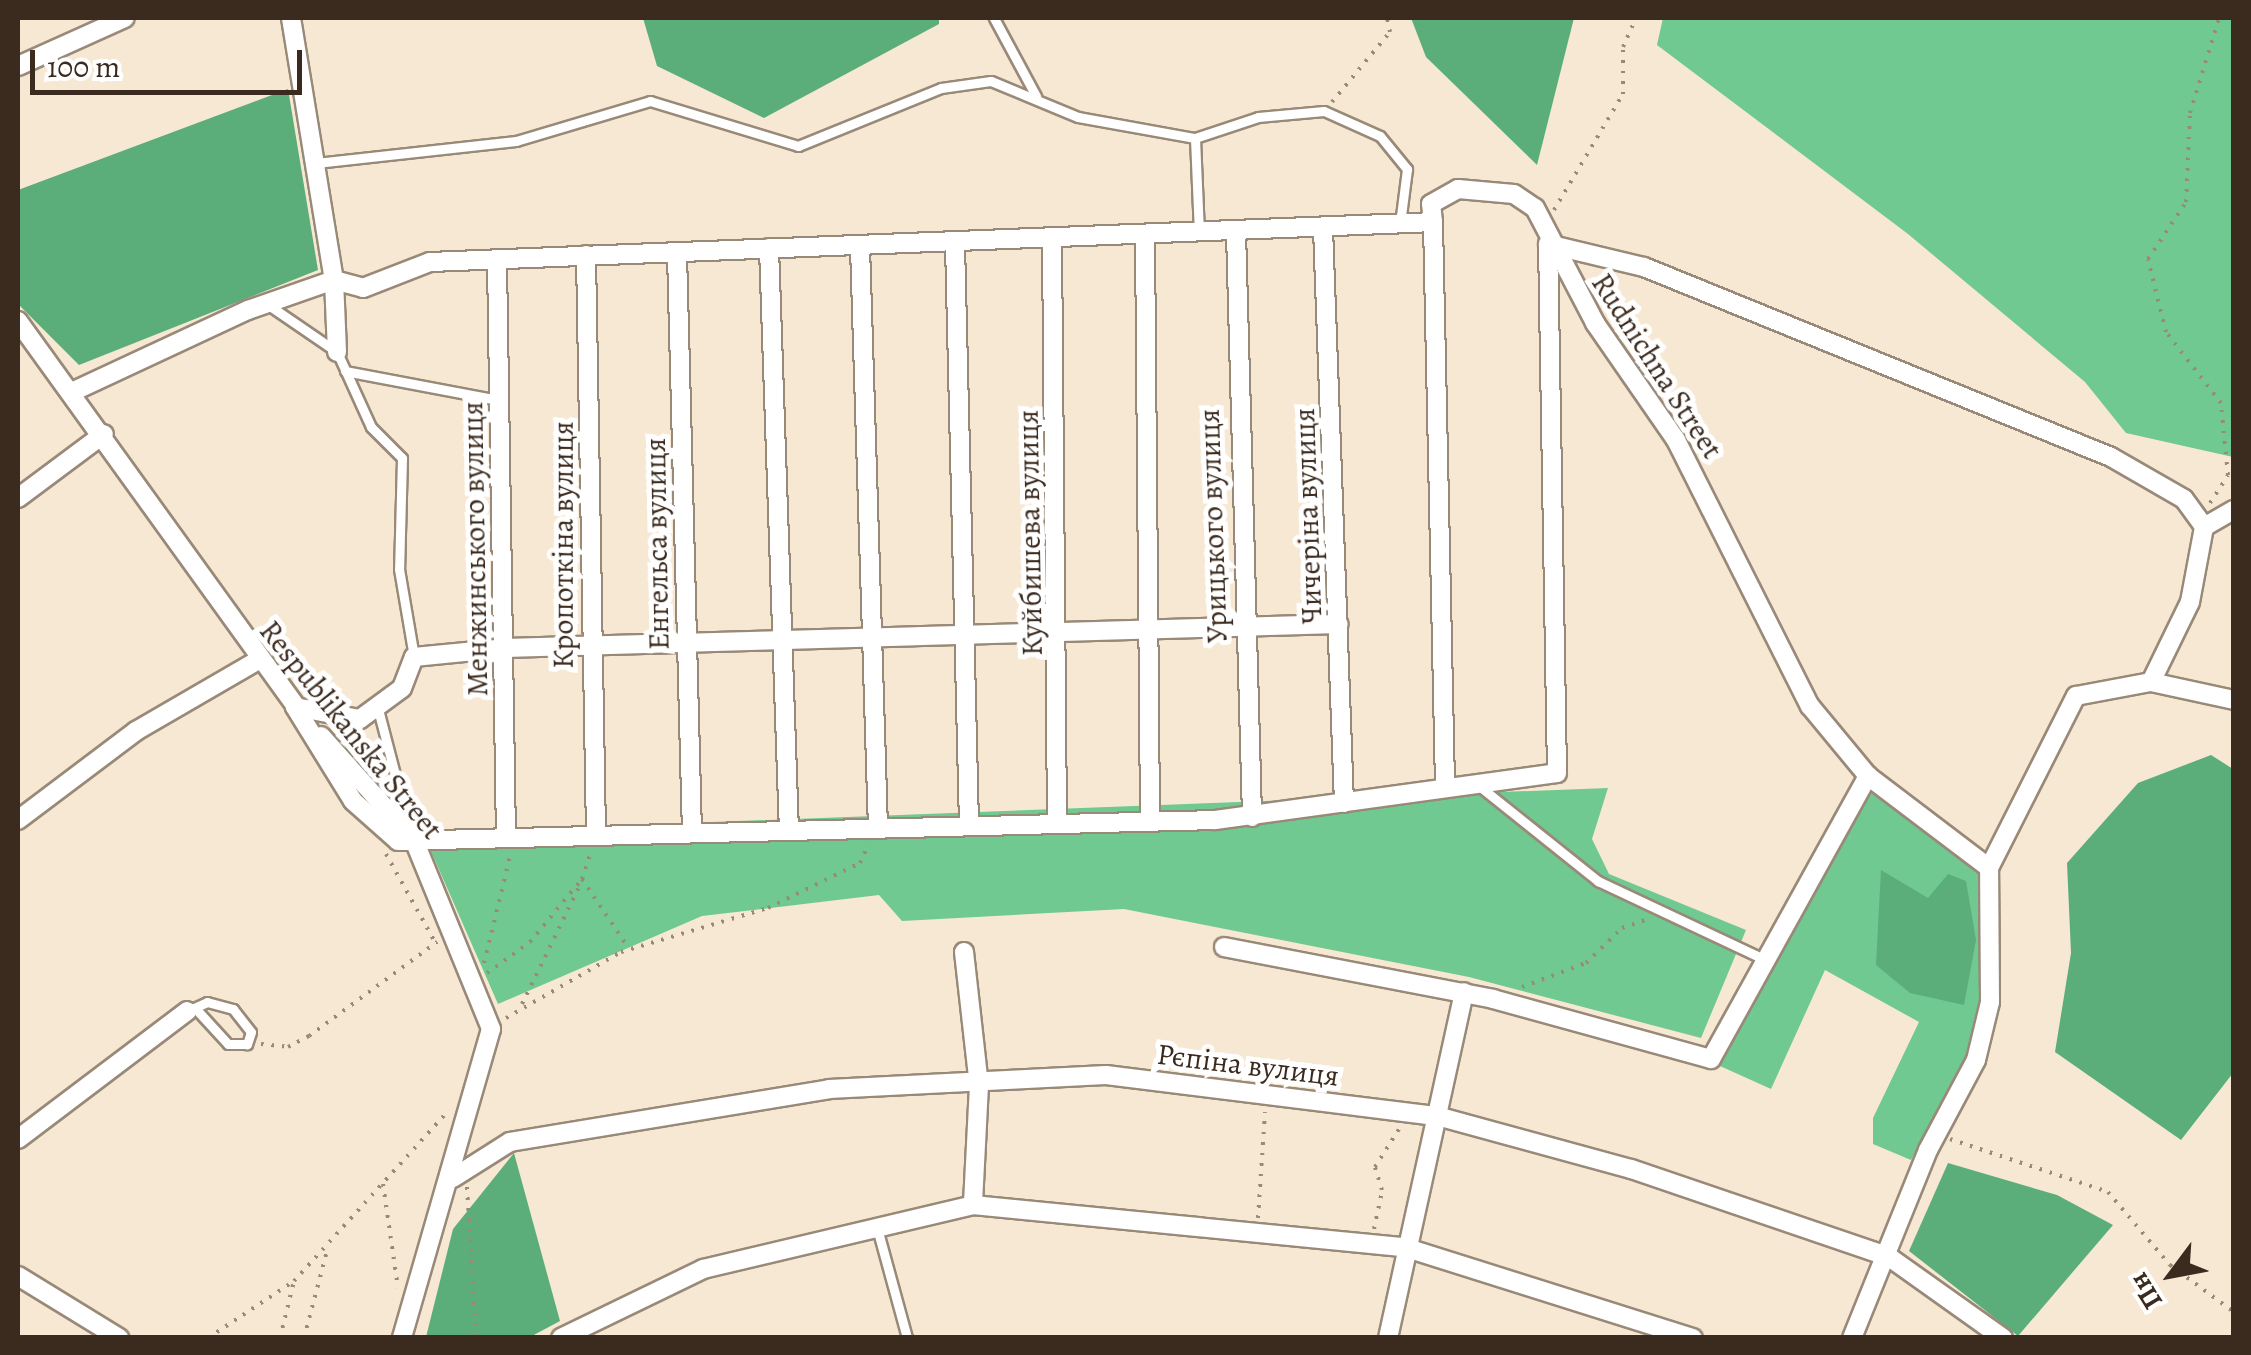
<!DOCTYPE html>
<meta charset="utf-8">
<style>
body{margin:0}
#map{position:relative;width:2251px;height:1355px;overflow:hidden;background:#f7e8d3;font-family:Alegreya,serif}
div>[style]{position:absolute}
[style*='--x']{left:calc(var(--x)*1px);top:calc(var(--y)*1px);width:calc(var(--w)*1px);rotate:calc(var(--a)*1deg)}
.green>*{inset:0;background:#6fc990}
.forest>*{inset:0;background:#5bad7a}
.path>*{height:4px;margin-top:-2px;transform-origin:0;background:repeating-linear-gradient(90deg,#998978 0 2.5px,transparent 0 10.5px)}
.roads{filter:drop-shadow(2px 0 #998978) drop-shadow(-2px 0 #998978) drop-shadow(0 2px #998978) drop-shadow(0 -2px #998978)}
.lane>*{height:9px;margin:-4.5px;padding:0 4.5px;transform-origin:4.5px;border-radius:4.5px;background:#fff}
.street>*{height:18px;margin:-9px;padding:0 9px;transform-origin:9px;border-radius:9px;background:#fff}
span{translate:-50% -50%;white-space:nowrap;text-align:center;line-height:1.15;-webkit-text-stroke:10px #fff;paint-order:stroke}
.street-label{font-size:30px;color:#3b2a1e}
.frame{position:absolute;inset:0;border:20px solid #3b2a1e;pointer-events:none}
.north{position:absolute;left:2121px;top:1225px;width:100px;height:100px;-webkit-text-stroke:8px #fff;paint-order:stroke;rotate:238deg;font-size:28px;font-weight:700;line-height:40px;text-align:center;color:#3b2a1e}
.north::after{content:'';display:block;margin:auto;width:35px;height:45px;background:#3b2a1e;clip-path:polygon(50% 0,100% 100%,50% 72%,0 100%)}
.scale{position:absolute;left:30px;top:50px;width:272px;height:45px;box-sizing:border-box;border:5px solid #3b2a1e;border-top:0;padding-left:12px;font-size:30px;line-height:35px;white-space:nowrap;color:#3b2a1e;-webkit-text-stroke:8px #fff;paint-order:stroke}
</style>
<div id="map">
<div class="green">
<div style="clip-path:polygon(1663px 18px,2233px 18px,2233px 457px,2126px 433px,2085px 382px,1908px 234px,1657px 45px)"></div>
<div style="clip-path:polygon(1608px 788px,1592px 839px,1609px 874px,1746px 930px,1701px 1038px,1469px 977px,1124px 909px,902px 921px,879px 895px,702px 916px,498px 1004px,423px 833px)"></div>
<div style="clip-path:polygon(1871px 788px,1980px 871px,1981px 1001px,1966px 1057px,1911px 1160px,1873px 1144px,1873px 1118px,1919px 1022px,1825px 970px,1771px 1089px,1720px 1066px)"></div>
</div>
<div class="forest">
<div style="clip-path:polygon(643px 18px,939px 18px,939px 24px,764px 118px,657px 66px)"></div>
<div style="clip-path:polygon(1411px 18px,1574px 18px,1537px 165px,1426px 57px)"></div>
<div style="clip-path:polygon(288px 89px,318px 270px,79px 365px,18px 304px,18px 190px)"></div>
<div style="clip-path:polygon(2211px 755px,2233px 769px,2233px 1073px,2181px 1140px,2055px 1052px,2071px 953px,2067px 863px,2138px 783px)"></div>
<div style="clip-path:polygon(1881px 870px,1928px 898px,1948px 874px,1966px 881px,1976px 940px,1964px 1005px,1910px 993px,1876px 965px)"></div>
<div style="clip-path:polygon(514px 1153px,560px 1321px,530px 1337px,426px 1337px,453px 1229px)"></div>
<div style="clip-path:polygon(1948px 1163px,2057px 1195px,2113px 1225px,2018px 1336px,1909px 1251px)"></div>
</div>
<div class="path">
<div style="--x:1332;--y:102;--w:91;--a:-50.4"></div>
<div style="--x:1390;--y:32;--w:14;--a:-102"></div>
<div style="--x:1554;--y:210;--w:135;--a:-59.3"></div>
<div style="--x:1623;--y:94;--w:47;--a:-90"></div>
<div style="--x:1623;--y:47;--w:32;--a:-66"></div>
<div style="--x:2210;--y:503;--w:33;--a:-57"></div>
<div style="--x:2228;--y:475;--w:72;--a:-95.6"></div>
<div style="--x:2221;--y:403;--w:90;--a:-127.8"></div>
<div style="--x:2166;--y:332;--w:75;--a:-103.9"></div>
<div style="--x:2148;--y:259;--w:69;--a:-56.3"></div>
<div style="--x:2186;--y:202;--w:89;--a:-87.4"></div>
<div style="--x:2190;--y:113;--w:99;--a:-73"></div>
<div style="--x:386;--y:854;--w:101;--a:60.9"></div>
<div style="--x:582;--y:879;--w:84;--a:56.1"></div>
<div style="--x:484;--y:963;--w:110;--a:-76.3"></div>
<div style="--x:487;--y:973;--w:53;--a:-35.8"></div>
<div style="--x:530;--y:942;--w:82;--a:-50.5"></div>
<div style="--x:582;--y:879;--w:26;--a:-72"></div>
<div style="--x:1522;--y:987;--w:68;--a:-20.6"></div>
<div style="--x:1586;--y:963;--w:50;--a:-44.2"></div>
<div style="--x:1622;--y:928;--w:28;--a:-19"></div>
<div style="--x:522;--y:1004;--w:135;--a:-64"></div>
<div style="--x:506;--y:1018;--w:133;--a:-29.9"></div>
<div style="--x:621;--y:952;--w:153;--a:-16.7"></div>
<div style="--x:768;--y:908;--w:102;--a:-26.1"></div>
<div style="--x:860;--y:863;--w:21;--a:-65"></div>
<div style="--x:261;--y:1044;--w:27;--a:6"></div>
<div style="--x:288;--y:1047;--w:24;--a:-28"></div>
<div style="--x:309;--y:1036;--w:159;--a:-36.3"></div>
<div style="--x:1950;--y:1139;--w:167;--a:18.5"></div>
<div style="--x:2108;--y:1192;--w:96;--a:49.7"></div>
<div style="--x:2170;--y:1265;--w:79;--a:36.3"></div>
<div style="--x:383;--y:1184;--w:105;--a:81.8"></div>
<div style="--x:467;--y:1187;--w:151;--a:86.6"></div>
<div style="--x:1258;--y:1218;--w:106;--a:-86.2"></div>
<div style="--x:1374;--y:1229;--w:40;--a:-78"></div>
<div style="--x:1382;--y:1190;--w:24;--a:-107"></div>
<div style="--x:1375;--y:1167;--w:45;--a:-57.7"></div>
<div style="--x:208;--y:1338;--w:103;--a:-33.5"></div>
<div style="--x:294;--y:1281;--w:231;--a:-47.8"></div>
<div style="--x:280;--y:1338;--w:59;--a:-76.2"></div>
<div style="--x:304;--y:1338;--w:94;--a:-75.2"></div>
</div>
<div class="roads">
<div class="lane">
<div style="--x:994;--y:18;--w:89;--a:61.7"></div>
<div style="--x:1195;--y:138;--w:96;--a:87.6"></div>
<div style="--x:316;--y:163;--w:201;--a:-6.3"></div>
<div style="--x:516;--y:141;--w:140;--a:-16.6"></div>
<div style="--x:650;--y:101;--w:155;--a:16.9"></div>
<div style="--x:798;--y:146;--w:154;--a:-22.1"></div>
<div style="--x:941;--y:88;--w:50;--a:-8"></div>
<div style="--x:991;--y:81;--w:94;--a:22.5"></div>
<div style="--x:1078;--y:117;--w:119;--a:10.2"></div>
<div style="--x:1195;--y:138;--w:66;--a:-18.4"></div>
<div style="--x:1258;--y:117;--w:66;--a:-5.2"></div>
<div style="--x:1324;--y:111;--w:61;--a:24.1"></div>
<div style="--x:1380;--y:136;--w:43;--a:50.7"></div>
<div style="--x:1407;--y:169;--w:55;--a:97.3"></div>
<div style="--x:267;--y:304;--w:85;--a:34.4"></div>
<div style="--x:337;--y:352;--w:82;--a:65.6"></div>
<div style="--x:371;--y:427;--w:44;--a:45"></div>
<div style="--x:402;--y:458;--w:111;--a:91.5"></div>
<div style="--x:399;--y:569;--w:89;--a:80.3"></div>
<div style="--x:345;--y:371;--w:156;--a:10.7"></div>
<div style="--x:379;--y:713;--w:119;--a:75.4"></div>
<div style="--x:1478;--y:785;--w:154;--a:38.7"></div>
<div style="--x:1598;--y:881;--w:183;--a:25.2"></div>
<div style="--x:187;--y:1011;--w:22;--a:-24"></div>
<div style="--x:207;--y:1002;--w:27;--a:15"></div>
<div style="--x:233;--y:1009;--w:29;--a:52"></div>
<div style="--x:251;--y:1032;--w:13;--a:108"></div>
<div style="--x:247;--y:1044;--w:19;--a:180"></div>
<div style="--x:228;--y:1044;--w:49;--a:-132.5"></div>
<div style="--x:877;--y:1228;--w:114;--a:74.7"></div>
</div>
<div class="street">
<div style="--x:291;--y:18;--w:266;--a:80.7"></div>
<div style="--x:334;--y:280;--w:72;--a:87.6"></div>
<div style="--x:18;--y:66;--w:117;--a:-24.2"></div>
<div style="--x:1433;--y:222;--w:565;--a:88.78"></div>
<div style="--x:1323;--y:228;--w:575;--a:87.91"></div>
<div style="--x:1236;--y:232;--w:585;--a:88.43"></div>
<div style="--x:1145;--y:236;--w:586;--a:89.51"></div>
<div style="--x:1052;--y:240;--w:584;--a:89.51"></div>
<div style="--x:955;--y:244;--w:582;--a:88.62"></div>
<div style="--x:1548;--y:244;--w:99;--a:13.5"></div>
<div style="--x:1644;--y:267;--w:504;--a:22.14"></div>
<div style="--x:2111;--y:457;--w:84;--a:29.9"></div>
<div style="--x:2184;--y:499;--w:34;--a:54"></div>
<div style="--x:2204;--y:527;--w:34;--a:-30"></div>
<div style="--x:860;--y:246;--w:583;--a:88.23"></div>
<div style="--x:769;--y:248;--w:583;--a:88.04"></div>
<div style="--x:677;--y:253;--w:580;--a:88.52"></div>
<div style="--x:586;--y:255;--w:581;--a:89.01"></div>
<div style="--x:497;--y:260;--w:578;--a:89.11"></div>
<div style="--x:18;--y:321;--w:483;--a:54.2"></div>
<div style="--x:74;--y:391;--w:192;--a:-25"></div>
<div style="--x:248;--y:310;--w:91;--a:-19.2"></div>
<div style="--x:334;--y:280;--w:30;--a:15"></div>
<div style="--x:363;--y:288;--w:72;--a:-21.2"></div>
<div style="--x:430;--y:262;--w:1004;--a:-2.28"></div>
<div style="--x:1433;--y:222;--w:18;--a:-96"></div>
<div style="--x:1431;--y:204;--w:31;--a:-29"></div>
<div style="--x:1458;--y:189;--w:56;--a:5.1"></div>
<div style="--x:1514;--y:194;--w:25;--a:34"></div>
<div style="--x:1535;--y:208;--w:130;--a:62.4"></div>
<div style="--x:1595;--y:323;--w:142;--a:55.3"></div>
<div style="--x:1676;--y:440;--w:298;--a:63.3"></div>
<div style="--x:1810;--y:706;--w:91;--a:50.4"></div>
<div style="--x:1868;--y:776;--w:152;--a:37.2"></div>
<div style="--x:1989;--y:868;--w:193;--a:-63.2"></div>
<div style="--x:2076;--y:696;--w:76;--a:-10.6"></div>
<div style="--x:2151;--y:682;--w:89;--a:-64"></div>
<div style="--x:2190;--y:602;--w:76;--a:-79.4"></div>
<div style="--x:18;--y:498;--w:107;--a:-36.7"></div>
<div style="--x:2151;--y:682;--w:85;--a:12.2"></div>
<div style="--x:295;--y:707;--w:110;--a:58.3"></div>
<div style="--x:353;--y:801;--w:60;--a:41.6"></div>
<div style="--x:398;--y:841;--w:817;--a:-1.47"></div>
<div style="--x:1215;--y:820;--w:345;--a:-7.8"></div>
<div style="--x:1557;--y:773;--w:529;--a:-90.97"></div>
<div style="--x:295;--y:707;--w:66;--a:10.5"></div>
<div style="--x:360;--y:719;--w:52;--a:-36.4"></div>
<div style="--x:402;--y:688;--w:33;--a:-69"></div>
<div style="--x:414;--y:657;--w:91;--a:-5.6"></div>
<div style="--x:505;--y:648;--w:834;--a:-1.65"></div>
<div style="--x:321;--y:736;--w:140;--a:48.2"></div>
<div style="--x:414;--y:840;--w:204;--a:67.8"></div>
<div style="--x:491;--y:1029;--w:322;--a:106.1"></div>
<div style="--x:18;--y:820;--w:148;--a:-37"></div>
<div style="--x:136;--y:731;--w:138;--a:-30.1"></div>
<div style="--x:1224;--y:947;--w:274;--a:10.9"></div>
<div style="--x:1493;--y:999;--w:226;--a:15.4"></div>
<div style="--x:1711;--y:1059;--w:324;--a:-61"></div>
<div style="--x:964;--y:952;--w:134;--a:83.6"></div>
<div style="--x:979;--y:1085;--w:120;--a:92.9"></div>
<div style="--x:18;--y:1139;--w:212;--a:-37.1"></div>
<div style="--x:453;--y:1178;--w:67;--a:-32.3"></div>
<div style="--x:510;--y:1142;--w:323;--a:-9.4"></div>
<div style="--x:829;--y:1089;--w:277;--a:-2.9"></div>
<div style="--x:1106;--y:1075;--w:334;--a:7.1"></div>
<div style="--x:1437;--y:1116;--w:201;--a:15.3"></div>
<div style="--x:1631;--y:1169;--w:273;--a:18.8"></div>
<div style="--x:1889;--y:1257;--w:140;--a:35.4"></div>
<div style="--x:18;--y:1276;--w:119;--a:31.5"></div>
<div style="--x:561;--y:1338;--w:158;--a:-25.9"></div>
<div style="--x:703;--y:1269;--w:277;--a:-13.3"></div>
<div style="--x:973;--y:1205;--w:433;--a:5.6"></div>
<div style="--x:1404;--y:1247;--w:303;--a:17.5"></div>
<div style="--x:1388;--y:1338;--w:354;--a:-77.6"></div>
<div style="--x:1852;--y:1338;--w:203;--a:-68"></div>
<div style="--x:1928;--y:1150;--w:102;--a:-61.9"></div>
<div style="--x:1976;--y:1060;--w:60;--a:-76.4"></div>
<div style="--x:1990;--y:1002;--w:134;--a:-90.4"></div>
</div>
</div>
<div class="street-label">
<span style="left:1657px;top:366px;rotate:57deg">Rudnichna Street</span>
<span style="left:1308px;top:516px;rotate:-92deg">Чичеріна вулиця</span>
<span style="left:1213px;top:526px;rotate:-92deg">Урицького вулиця</span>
<span style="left:1030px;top:533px;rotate:-91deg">Куйбишева вулиця</span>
<span style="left:657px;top:544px;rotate:-91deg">Енгельса вулиця</span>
<span style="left:563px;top:545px;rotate:-90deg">Кропоткіна вулиця</span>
<span style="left:475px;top:549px;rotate:-91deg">Менжинського вулиця</span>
<span style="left:351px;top:730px;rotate:51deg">Respublikanska Street</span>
<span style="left:1248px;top:1065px;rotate:7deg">Рєпіна вулиця</span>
</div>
<div class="frame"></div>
<div class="north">Пн</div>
<div class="scale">100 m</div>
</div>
